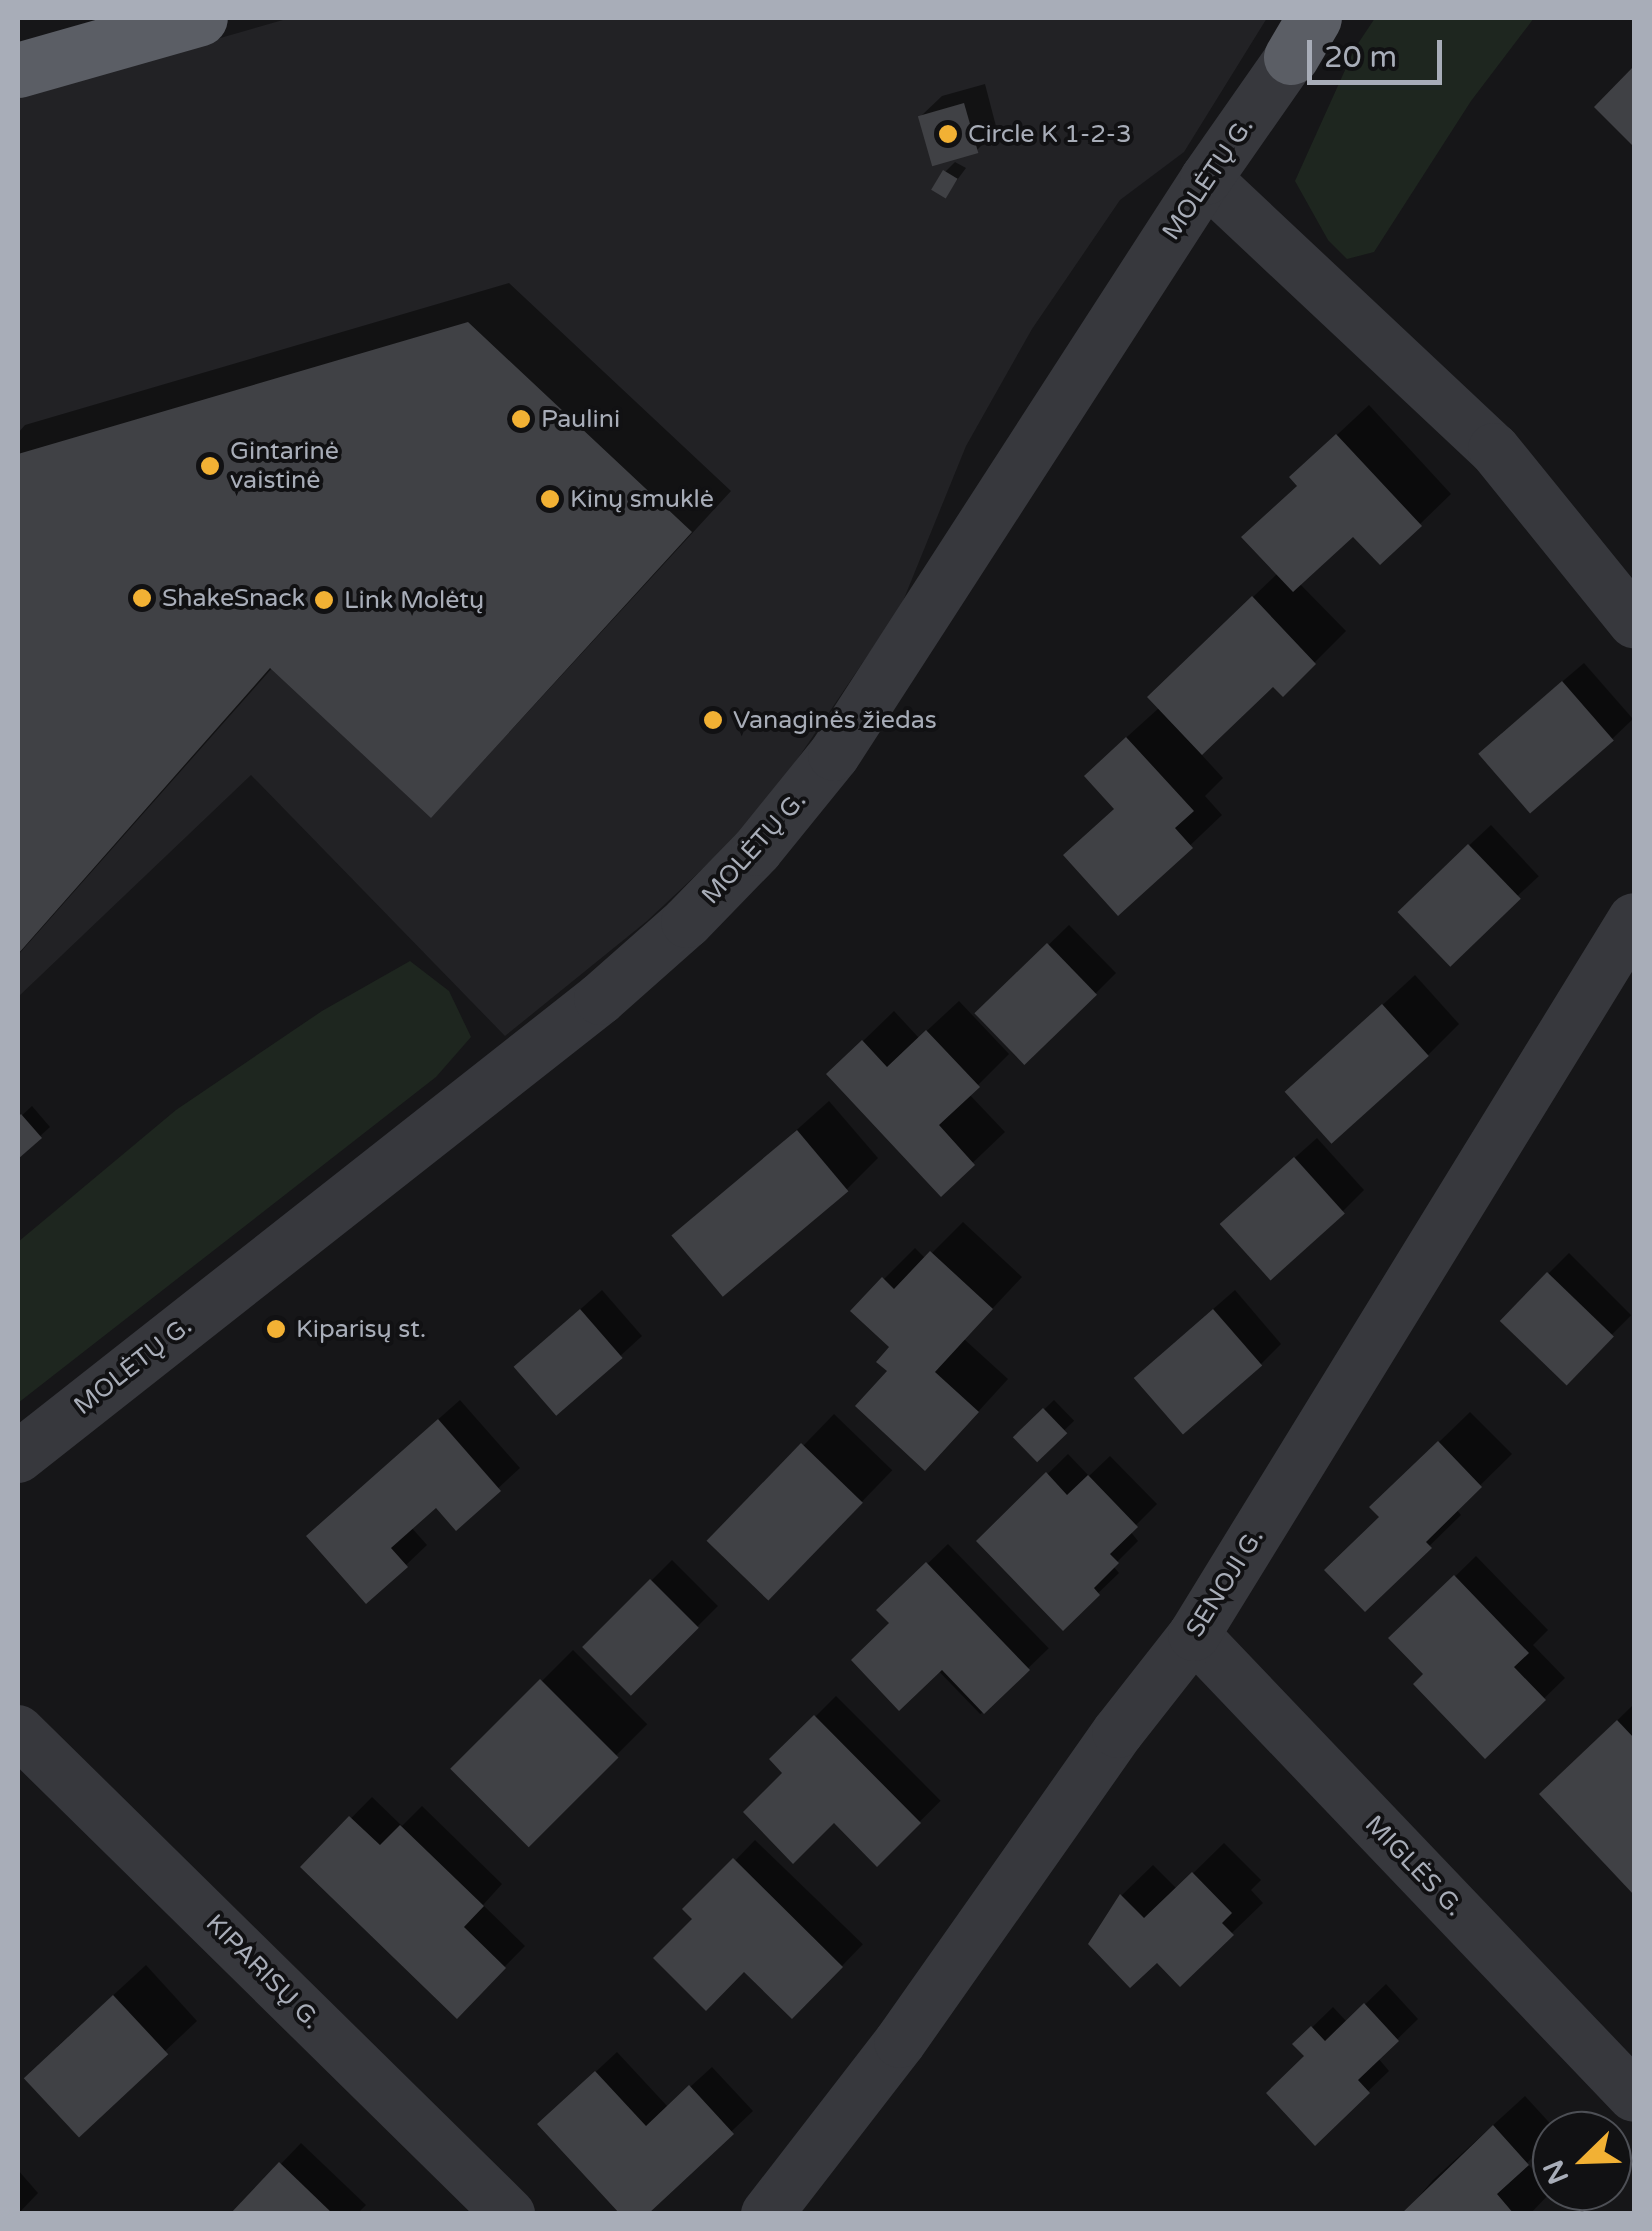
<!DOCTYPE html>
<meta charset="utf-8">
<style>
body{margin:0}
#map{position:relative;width:1652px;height:2231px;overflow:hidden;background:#161618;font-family:"Varela Round",sans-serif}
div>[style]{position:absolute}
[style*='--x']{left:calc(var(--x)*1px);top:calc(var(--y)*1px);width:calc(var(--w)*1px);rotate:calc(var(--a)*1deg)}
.built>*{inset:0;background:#222225}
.green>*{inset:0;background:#1e261f}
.shadow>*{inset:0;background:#0007;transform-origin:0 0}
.building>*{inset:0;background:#404145;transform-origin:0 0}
.minor>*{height:52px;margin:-26px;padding:0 26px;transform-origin:26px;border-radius:26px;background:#37383d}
.trunk>*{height:55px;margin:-27.5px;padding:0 27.5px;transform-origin:27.5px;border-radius:27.5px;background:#5b5e65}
.dots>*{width:28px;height:28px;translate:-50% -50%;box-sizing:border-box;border:5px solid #111113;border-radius:50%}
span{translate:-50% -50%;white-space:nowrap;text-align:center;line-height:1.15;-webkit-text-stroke:8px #111113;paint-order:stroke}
.poi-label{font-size:25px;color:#a8adb8}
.left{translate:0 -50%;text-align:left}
.street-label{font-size:25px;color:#a8adb8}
.frame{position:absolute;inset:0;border:20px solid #a8adb8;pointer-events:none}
.north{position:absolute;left:1532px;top:2111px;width:100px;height:100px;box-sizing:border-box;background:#111113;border:2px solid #4d4f55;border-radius:50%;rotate:247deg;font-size:28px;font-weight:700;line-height:40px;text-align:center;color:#a8adb8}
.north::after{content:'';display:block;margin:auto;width:35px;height:45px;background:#f2b134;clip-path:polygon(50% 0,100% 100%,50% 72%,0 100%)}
.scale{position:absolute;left:1307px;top:40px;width:135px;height:45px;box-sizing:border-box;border:5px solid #a8adb8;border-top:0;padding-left:12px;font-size:30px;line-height:35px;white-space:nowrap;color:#a8adb8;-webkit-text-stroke:8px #111113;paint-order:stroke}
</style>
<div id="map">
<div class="built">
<div style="clip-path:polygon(290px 18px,1267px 18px,1184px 152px,1120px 200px,1032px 329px,966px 446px,901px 606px,759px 816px,647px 921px,505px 1036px,251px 775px,18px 997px,18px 96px)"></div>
</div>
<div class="green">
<div style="clip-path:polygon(1375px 18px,1534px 18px,1471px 101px,1374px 252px,1347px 259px,1328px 240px,1295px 181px,1355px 48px)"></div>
<div style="clip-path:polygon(410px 961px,449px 991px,471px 1037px,436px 1077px,18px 1403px,18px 1242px,176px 1110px,322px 1011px)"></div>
</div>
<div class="shadow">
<div style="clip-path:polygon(985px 84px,997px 130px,976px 151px,921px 116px,942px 96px)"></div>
<div style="clip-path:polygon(955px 162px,966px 168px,946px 195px,945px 172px)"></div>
<div style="clip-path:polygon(509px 283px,731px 491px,471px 774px,273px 667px,18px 955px,18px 433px,25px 425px)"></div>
<div style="clip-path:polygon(1369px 405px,1451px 494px,1420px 524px,1353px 533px,1299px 583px,1346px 631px,1283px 694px,1273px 683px,1200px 753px,1223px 778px,1205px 796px,1222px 815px,1119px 913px,1118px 745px,1160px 707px,1181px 666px,1278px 573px,1299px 485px,1324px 447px)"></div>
<div style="clip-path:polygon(1584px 663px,1633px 719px,1612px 739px,1502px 733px)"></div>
<div style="left:1491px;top:825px;width:70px;height:125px;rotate:47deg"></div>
<div style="clip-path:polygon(1069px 925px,1116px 973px,1095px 994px,978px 1013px)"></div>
<div style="clip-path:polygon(1415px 975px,1459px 1024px,1428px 1055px,1288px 1092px)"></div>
<div style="clip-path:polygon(959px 1001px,1009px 1054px,969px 1094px,1005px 1132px,941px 1193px,861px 1043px,894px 1011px,919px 1038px)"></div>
<div style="clip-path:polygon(829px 1101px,878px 1158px,847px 1189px,677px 1237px)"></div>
<div style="clip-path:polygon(32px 1106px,50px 1127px,18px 1156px,18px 1119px)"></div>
<div style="clip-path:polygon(1317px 1138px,1364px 1190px,1343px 1211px,1244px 1203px)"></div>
<div style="clip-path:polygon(963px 1222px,1022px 1277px,964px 1339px,1008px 1379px,955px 1437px,891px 1371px,892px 1347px,884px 1279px,915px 1248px,926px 1259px)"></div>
<div style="left:1569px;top:1253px;width:88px;height:94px;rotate:45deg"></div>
<div style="clip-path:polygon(602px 1290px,642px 1336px,558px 1413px,538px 1347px)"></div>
<div style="clip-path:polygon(1235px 1290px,1281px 1344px,1261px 1364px,1158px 1357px)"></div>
<div style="clip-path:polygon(460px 1400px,520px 1468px,456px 1527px,436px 1504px,411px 1527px,427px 1545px,406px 1565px,330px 1515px)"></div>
<div style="left:1054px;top:1400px;width:29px;height:53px;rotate:46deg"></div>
<div style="clip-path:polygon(1470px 1412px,1512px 1454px,1456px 1509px,1461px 1515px,1365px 1609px,1382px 1516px,1404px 1476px)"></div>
<div style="left:834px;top:1414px;width:81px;height:177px;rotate:44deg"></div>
<div style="clip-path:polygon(1068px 1454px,1089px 1476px,1110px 1456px,1157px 1504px,1130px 1531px,1138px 1541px,1113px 1566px,1119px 1573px,1063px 1627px,979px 1541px)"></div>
<div style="left:948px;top:1544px;width:145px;height:95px;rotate:46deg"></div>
<div style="clip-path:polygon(1476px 1556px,1548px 1630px,1533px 1645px,1565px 1678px,1485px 1756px,1426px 1674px,1392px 1638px)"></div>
<div style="left:672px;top:1560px;width:65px;height:122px;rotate:45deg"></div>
<div style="left:573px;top:1650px;width:105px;height:169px;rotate:45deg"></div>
<div style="left:836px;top:1696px;width:148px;height:89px;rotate:45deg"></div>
<div style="clip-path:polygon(1634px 1704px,1634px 1891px,1542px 1794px)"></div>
<div style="clip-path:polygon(372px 1797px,402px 1826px,422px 1806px,502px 1884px,483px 1905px,525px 1946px,457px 2015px,303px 1867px)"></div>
<div style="left:755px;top:1840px;width:150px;height:98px;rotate:44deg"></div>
<div style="clip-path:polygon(1224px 1843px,1261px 1880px,1251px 1890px,1263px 1903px,1180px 1983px,1157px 1960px,1091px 1944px,1122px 1895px,1153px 1865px,1177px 1889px)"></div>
<div style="clip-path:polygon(146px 1965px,197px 2021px,78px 2133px,57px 2047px)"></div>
<div style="clip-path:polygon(1386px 1984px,1418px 2019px,1378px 2058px,1389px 2071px,1315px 2142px,1307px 2056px,1295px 2044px,1333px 2007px,1347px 2022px)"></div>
<div style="clip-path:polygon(617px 2052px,668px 2107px,712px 2067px,753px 2111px,644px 2214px,561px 2104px)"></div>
<div style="clip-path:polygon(1525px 2096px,1557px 2131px,1552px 2131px,1552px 2138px,1527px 2163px,1552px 2191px,1530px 2214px,1404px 2214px,1433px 2180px)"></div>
<div style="clip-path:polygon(301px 2143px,366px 2205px,357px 2214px,233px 2214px)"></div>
<div style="clip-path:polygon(18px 2170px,38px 2193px,18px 2214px)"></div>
</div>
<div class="building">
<div style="clip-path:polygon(1634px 66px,1634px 147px,1594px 107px)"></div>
<div style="left:964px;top:103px;width:52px;height:48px;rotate:74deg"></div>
<div style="left:943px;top:170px;width:17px;height:23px;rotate:31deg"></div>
<div style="clip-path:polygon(468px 322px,692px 532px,431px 818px,270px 668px,18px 954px,18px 454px)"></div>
<div style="clip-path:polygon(1336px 434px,1422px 526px,1380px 565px,1353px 537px,1293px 592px,1241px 537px,1297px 486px,1289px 477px)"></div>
<div style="clip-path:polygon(1252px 596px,1316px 664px,1283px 697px,1273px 687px,1202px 755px,1147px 697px)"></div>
<div style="left:1562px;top:681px;width:79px;height:111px;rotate:49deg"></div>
<div style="clip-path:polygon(1126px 737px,1194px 811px,1175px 828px,1193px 848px,1118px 916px,1063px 855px,1114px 809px,1084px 776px)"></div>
<div style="left:1468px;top:844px;width:76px;height:98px;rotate:46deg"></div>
<div style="left:1047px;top:943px;width:72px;height:101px;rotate:46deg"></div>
<div style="left:1382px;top:1004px;width:70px;height:131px;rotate:48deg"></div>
<div style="clip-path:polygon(926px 1030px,980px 1087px,939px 1125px,975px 1165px,941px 1197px,826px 1074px,862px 1040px,887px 1067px)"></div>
<div style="clip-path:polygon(21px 1114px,42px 1138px,18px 1159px,18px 1117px)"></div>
<div style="left:797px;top:1130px;width:80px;height:164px;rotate:50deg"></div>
<div style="left:1294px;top:1157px;width:76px;height:100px;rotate:48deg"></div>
<div style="clip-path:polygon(930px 1251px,993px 1309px,935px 1372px,979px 1412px,925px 1471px,855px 1406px,887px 1371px,876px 1362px,889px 1347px,850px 1311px,882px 1277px,894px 1289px)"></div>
<div style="left:1547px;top:1272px;width:93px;height:68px;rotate:44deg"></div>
<div style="left:580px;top:1309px;width:65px;height:88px;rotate:49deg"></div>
<div style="left:1213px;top:1309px;width:75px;height:105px;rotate:49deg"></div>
<div style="left:1043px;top:1408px;width:35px;height:42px;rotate:46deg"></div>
<div style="clip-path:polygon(438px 1419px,501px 1491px,456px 1531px,436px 1508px,391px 1548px,408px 1567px,366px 1604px,306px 1536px)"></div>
<div style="clip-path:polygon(1438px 1441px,1482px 1487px,1426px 1542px,1432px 1548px,1365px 1612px,1324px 1570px,1379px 1517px,1369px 1507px)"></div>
<div style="left:801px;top:1443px;width:86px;height:136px;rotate:44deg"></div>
<div style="clip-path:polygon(1046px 1472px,1067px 1495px,1088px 1475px,1138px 1527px,1110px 1554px,1119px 1563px,1094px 1588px,1100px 1595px,1063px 1631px,976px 1541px)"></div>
<div style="clip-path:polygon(926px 1562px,1030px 1670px,984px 1714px,942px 1670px,899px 1711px,851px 1660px,889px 1623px,876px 1610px)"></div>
<div style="clip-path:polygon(1454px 1575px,1529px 1653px,1514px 1667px,1546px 1700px,1485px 1759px,1413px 1684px,1423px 1674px,1388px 1638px)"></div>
<div style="left:650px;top:1579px;width:69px;height:96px;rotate:45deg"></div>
<div style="left:540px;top:1679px;width:111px;height:127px;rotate:45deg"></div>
<div style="clip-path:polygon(814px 1715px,921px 1823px,877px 1867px,834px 1823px,793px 1864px,743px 1812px,782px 1773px,769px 1759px)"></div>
<div style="clip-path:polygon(1617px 1720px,1634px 1738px,1634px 1895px,1539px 1794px)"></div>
<div style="clip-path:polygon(349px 1816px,380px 1845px,400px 1825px,484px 1906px,464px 1927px,506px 1968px,457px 2019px,300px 1867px)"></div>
<div style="clip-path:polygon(733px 1858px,843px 1967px,792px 2019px,744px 1972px,706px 2011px,653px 1958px,692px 1919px,682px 1909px)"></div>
<div style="clip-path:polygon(1192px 1872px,1232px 1913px,1222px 1923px,1234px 1935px,1180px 1987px,1157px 1963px,1130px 1988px,1088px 1944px,1120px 1894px,1144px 1918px)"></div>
<div style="left:113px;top:1995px;width:81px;height:122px;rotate:47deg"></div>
<div style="clip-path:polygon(1364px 2003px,1399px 2041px,1358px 2080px,1370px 2093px,1315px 2146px,1266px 2093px,1304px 2056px,1292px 2044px,1311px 2026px,1325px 2041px)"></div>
<div style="clip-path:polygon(595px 2071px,646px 2126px,689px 2085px,734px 2134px,648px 2214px,620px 2214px,537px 2124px)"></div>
<div style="clip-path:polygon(1493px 2125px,1529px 2165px,1497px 2194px,1514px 2214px,1401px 2214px)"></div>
<div style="clip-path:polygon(279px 2162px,333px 2214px,230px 2214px)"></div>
</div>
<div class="minor">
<div style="--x:1206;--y:179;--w:395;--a:43.2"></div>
<div style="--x:1494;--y:449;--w:223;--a:51"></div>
<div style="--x:18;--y:1457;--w:741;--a:-38.2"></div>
<div style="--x:600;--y:999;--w:116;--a:-41.5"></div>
<div style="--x:687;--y:922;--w:100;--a:-45.8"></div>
<div style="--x:757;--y:850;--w:122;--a:-51"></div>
<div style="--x:834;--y:755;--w:686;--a:-57.14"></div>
<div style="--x:1206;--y:179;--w:149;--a:-55.1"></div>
<div style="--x:1194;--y:1635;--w:637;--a:46.34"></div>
<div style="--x:18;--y:1731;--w:689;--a:44.53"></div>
<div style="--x:767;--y:2214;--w:217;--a:-52.3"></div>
<div style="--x:900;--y:2042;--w:379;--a:-54.9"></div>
<div style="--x:1118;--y:1732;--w:123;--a:-51.9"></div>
<div style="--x:1194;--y:1635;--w:840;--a:-58.43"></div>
</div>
<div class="trunk">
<div style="--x:1291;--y:57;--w:45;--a:-59.5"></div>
<div style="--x:18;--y:70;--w:189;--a:-15.9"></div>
</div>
<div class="dots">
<div style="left:948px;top:134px;background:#f2b134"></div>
<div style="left:521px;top:419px;background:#f2b134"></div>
<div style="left:210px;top:466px;background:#f2b134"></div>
<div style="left:550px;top:499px;background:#f2b134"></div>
<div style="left:142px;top:598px;background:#f2b134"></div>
<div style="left:324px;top:600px;background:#f2b134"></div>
<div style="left:713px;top:720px;background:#f2b134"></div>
<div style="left:276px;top:1329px;background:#f2b134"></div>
</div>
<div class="poi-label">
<span class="left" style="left:968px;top:134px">Circle K 1-2-3</span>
<span class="left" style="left:541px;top:419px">Paulini</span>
<span class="left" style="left:230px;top:466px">Gintarinė<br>vaistinė</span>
<span class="left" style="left:570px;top:499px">Kinų smuklė</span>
<span class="left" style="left:162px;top:598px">ShakeSnack</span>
<span class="left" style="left:344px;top:600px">Link Molėtų</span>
<span class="left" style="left:733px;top:720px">Vanaginės žiedas</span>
<span class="left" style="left:296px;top:1329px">Kiparisų st.</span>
</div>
<div class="street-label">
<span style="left:1208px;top:179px;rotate:-56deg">MOLĖTŲ G.</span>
<span style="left:754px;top:848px;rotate:-48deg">MOLĖTŲ G.</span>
<span style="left:133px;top:1366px;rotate:-38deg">MOLĖTŲ G.</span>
<span style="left:1225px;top:1583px;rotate:-58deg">SENOJI G.</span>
<span style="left:1414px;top:1866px;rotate:46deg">MIGLĖS G.</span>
<span style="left:263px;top:1972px;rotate:45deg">KIPARISŲ G.</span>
</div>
<div class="frame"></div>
<div class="north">N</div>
<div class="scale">20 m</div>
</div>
